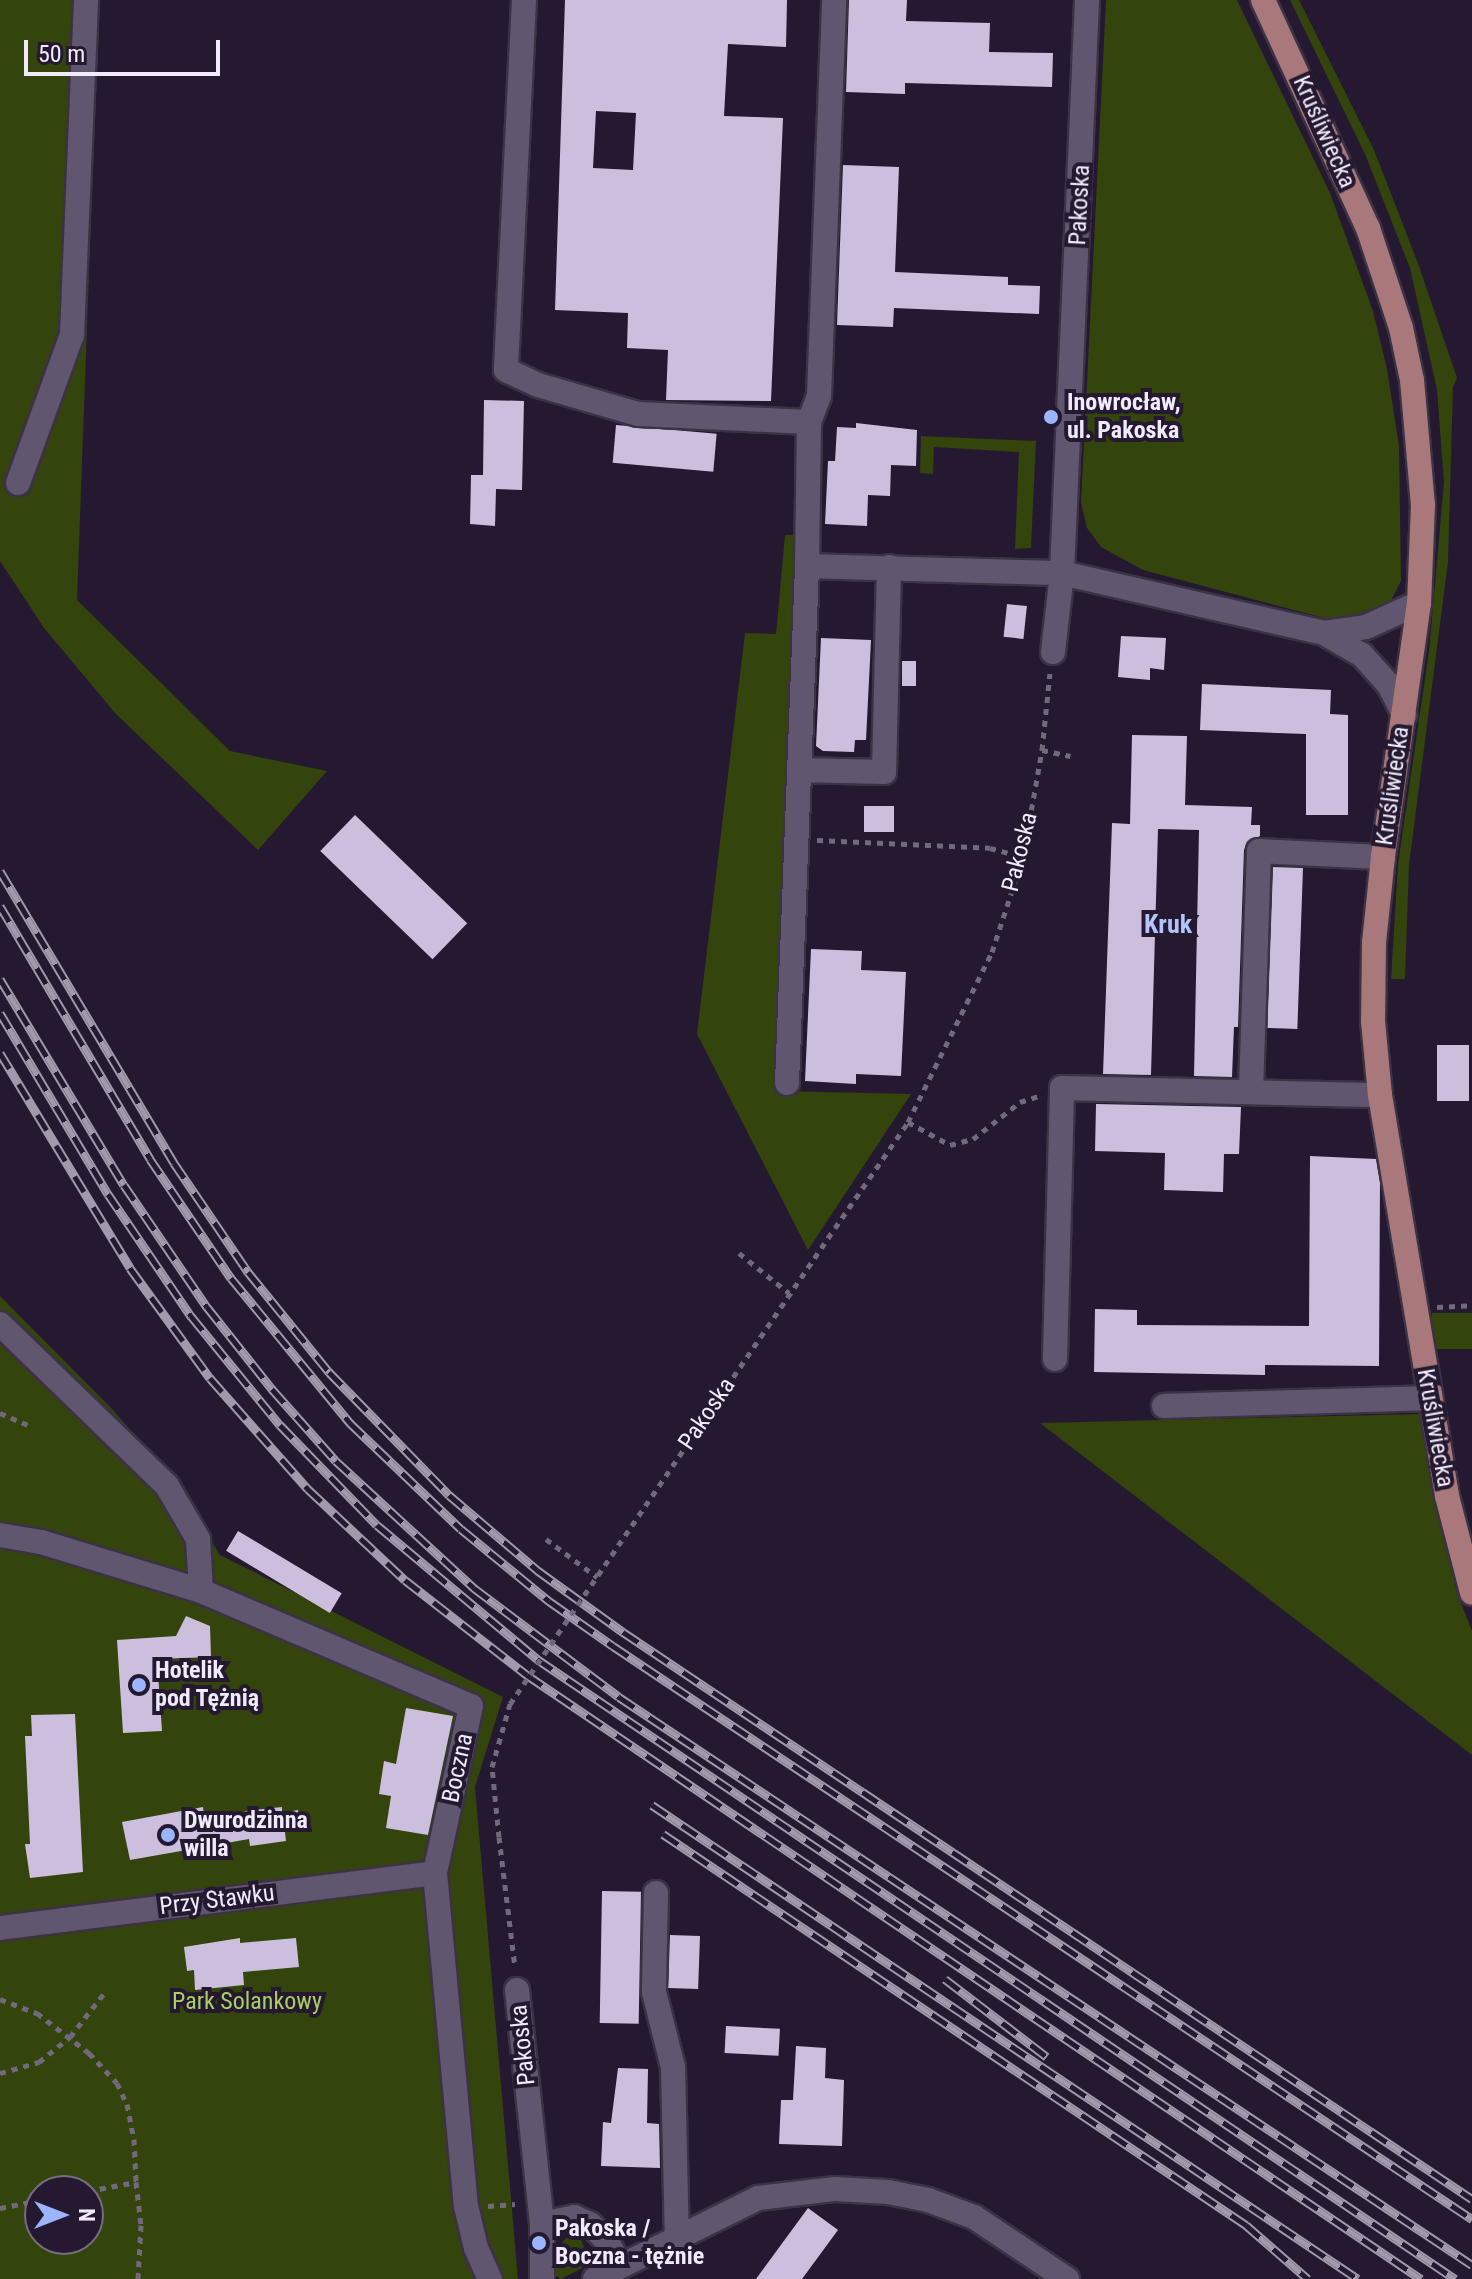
<!DOCTYPE html>
<meta charset="utf-8">
<style>
body{margin:0}
#map{position:relative;width:1472px;height:2279px;overflow:hidden;background:#241930;font-family:"Roboto Condensed",sans-serif}
div>[style]{position:absolute}
[style*='--x']{left:calc(var(--x)*1px);top:calc(var(--y)*1px);width:calc(var(--w)*1px);rotate:calc(var(--a)*1deg)}
.green>*{inset:0;background:#33440c;transform-origin:0 0}
.building>*{inset:0;background:#ccbfdd;transform-origin:0 0}
.path>*{height:5px;margin-top:-2.5px;transform-origin:0;background:repeating-linear-gradient(90deg,#72697d 0 6px,transparent 0 12px)}
.roads{filter:drop-shadow(2px 0 #3b3244) drop-shadow(-2px 0 #3b3244) drop-shadow(0 2px #3b3244) drop-shadow(0 -2px #3b3244)}
.minor>*{height:24px;margin:-12px;padding:0 12px;transform-origin:12px;border-radius:12px;background:#615670}
.major>*{height:24px;margin:-12px;padding:0 12px;transform-origin:12px;border-radius:12px;background:#a9787a}
.rail>*{height:9px;margin-top:-4.5px;transform-origin:0;background:repeating-linear-gradient(90deg,#241930 0 18px,#a299ac 0 36px);box-sizing:border-box;border-block:2px solid #a299ac}
.path-bridge>*{height:5px;margin-top:-2.5px;transform-origin:0;background:repeating-linear-gradient(90deg,#72697d 0 6px,transparent 0 12px)}
.dots>*{width:22px;height:22px;translate:-50% -50%;box-sizing:border-box;border:4px solid #241930;border-radius:50%}
span{translate:-50% -50%;white-space:nowrap;text-align:center;line-height:1.15;-webkit-text-stroke:8px #241930;paint-order:stroke}
.street-label{font-size:24px;color:#f1eafa}
.poi-label{font-size:24px;color:#f1eafa;font-weight:700}
.left{translate:0 -50%;text-align:left}
.park-label{font-size:24px;color:#aad061}
.neighbourhood-label{font-size:26px;color:#b1c4fb;font-weight:700}
.north{position:absolute;left:24px;top:2175px;width:80px;height:80px;box-sizing:border-box;background:#241930;border:2px solid #766d81;border-radius:50%;rotate:90deg;font-size:22px;font-weight:700;line-height:32px;text-align:center;color:#f1eafa}
.north::after{content:'';display:block;margin:auto;width:28px;height:36px;background:#9bb5fd;clip-path:polygon(50% 0,100% 100%,50% 72%,0 100%)}
.scale{position:absolute;left:24px;top:40px;width:196px;height:36px;box-sizing:border-box;border:4px solid #f1eafa;border-top:0;padding-left:10px;font-size:24px;line-height:28px;white-space:nowrap;color:#f1eafa;-webkit-text-stroke:6px #241930;paint-order:stroke}
</style>
<div id="map">
<div class="green">
<div style="clip-path:polygon(0 0,99px 0,77px 600px,230px 751px,327px 771px,258px 850px,116px 714px,44px 628px,0 561px)"></div>
<div style="clip-path:polygon(1106px 0,1237px 0,1330px 193px,1373px 311px,1387px 369px,1399px 446px,1401px 581px,1389px 604px,1378px 612px,1357px 617px,1324px 618px,1143px 570px,1101px 547px,1087px 528px,1081px 503px)"></div>
<div style="clip-path:polygon(1290px 0,1299px 0,1374px 150px,1419px 266px,1457px 378px,1453px 387px,1448px 562px,1409px 865px,1405px 979px,1391px 979px,1398px 864px,1429px 651px,1444px 482px,1437px 390px,1410px 268px,1365px 154px)"></div>
<div style="clip-path:polygon(921px 436px,1036px 441px,1031px 548px,1015px 549px,1019px 452px,934px 447px,933px 474px,920px 473px)"></div>
<div style="clip-path:polygon(785px 535px,798px 535px,777px 1091px,911px 1094px,808px 1250px,697px 1034px,745px 633px,776px 634px)"></div>
<div style="clip-path:polygon(evenodd,0 1296px,112px 1409px,172px 1477px,220px 1555px,503px 1697px,475px 1787px,518px 2279px,0 2279px,0 1296px,40px 2191px,88px 2191px,88px 2239px,40px 2239px,40px 2191px)"></div>
<div style="left:1472px;top:1313px;width:36px;height:40px;rotate:90deg"></div>
<div style="clip-path:polygon(1421px 1414px,1435px 1503px,1457px 1593px,1472px 1631px,1472px 1755px,1040px 1423px)"></div>
<div style="clip-path:polygon(573px 2237px,581px 2240px,589px 2259px,584px 2267px,561px 2279px,555px 2275px,555px 2251px,566px 2238px)"></div>
</div>
<div class="building">
<div style="clip-path:polygon(evenodd,565px 0,787px 0,786px 47px,728px 44px,724px 116px,783px 118px,771px 401px,666px 400px,668px 350px,627px 348px,628px 313px,555px 310px,565px 0,596px 111px,636px 113px,633px 170px,593px 168px,596px 111px)"></div>
<div style="clip-path:polygon(849px 0,907px 0,906px 21px,990px 23px,989px 52px,1053px 53px,1052px 87px,905px 83px,905px 94px,846px 92px)"></div>
<div style="clip-path:polygon(843px 165px,899px 167px,895px 272px,1008px 277px,1008px 285px,1040px 286px,1039px 314px,894px 308px,893px 327px,837px 325px)"></div>
<div style="clip-path:polygon(484px 400px,524px 401px,522px 490px,496px 489px,495px 526px,470px 524px,471px 475px,483px 475px)"></div>
<div style="clip-path:polygon(856px 423px,917px 430px,916px 466px,891px 465px,890px 496px,868px 495px,867px 526px,825px 524px,828px 461px,835px 461px,837px 427px,856px 428px)"></div>
<div style="left:616px;top:425px;width:101px;height:38px;rotate:5deg"></div>
<div style="left:1007px;top:604px;width:20px;height:33px;rotate:6deg"></div>
<div style="clip-path:polygon(1121px 636px,1166px 638px,1164px 670px,1150px 668px,1150px 680px,1118px 677px)"></div>
<div style="clip-path:polygon(821px 638px,871px 640px,866px 740px,855px 740px,854px 752px,823px 751px,816px 746px)"></div>
<div style="left:902px;top:661px;width:14px;height:25px"></div>
<div style="clip-path:polygon(1202px 684px,1331px 690px,1330px 714px,1348px 715px,1348px 815px,1306px 815px,1306px 734px,1200px 730px)"></div>
<div style="clip-path:polygon(1132px 735px,1187px 736px,1185px 805px,1252px 807px,1251px 825px,1260px 825px,1260px 836px,1247px 842px,1244px 850px,1238px 1027px,1234px 1027px,1232px 1077px,1194px 1076px,1199px 830px,1158px 829px,1151px 1075px,1103px 1074px,1112px 823px,1130px 824px)"></div>
<div style="left:864px;top:806px;width:30px;height:26px"></div>
<div style="left:355px;top:815px;width:156px;height:50px;rotate:44deg"></div>
<div style="left:1273px;top:867px;width:30px;height:161px;rotate:2deg"></div>
<div style="clip-path:polygon(811px 949px,862px 951px,861px 970px,906px 972px,901px 1076px,856px 1074px,856px 1084px,805px 1081px)"></div>
<div style="left:1437px;top:1045px;width:32px;height:56px"></div>
<div style="clip-path:polygon(1096px 1104px,1241px 1107px,1239px 1154px,1224px 1154px,1223px 1192px,1164px 1190px,1165px 1153px,1095px 1151px)"></div>
<div style="clip-path:polygon(1310px 1156px,1376px 1159px,1380px 1183px,1379px 1366px,1265px 1365px,1265px 1375px,1094px 1372px,1095px 1309px,1137px 1310px,1137px 1325px,1309px 1326px)"></div>
<div style="left:238px;top:1531px;width:121px;height:23px;rotate:31deg"></div>
<div style="clip-path:polygon(186px 1616px,210px 1626px,211px 1657px,157px 1659px,162px 1731px,123px 1733px,117px 1640px,176px 1636px)"></div>
<div style="clip-path:polygon(406px 1708px,453px 1716px,428px 1835px,386px 1828px,391px 1796px,379px 1794px,384px 1761px,396px 1764px)"></div>
<div style="clip-path:polygon(75px 1714px,83px 1872px,30px 1878px,25px 1844px,30px 1844px,25px 1736px,32px 1736px,31px 1715px)"></div>
<div style="clip-path:polygon(203px 1807px,205px 1826px,246px 1819px,245px 1811px,282px 1807px,282px 1813px,298px 1810px,301px 1829px,285px 1832px,286px 1841px,250px 1846px,249px 1839px,130px 1860px,122px 1822px)"></div>
<div style="left:602px;top:1891px;width:39px;height:132px;rotate:1deg"></div>
<div style="left:670px;top:1935px;width:30px;height:53px;rotate:2deg"></div>
<div style="clip-path:polygon(240px 1938px,240px 1943px,296px 1938px,299px 1967px,243px 1972px,244px 1985px,195px 1990px,194px 1970px,187px 1971px,184px 1947px)"></div>
<div style="left:726px;top:2026px;width:54px;height:27px;rotate:3deg"></div>
<div style="clip-path:polygon(796px 2046px,826px 2048px,825px 2078px,844px 2080px,842px 2146px,779px 2144px,781px 2100px,793px 2100px)"></div>
<div style="clip-path:polygon(618px 2068px,648px 2069px,647px 2123px,659px 2124px,660px 2168px,601px 2166px,603px 2122px,611px 2123px)"></div>
<div style="clip-path:polygon(808px 2208px,838px 2230px,802px 2279px,756px 2279px)"></div>
</div>
<div class="path">
<div style="--x:1042;--y:750;--w:29;--a:12"></div>
<div style="--x:817;--y:840;--w:173;--a:2.6"></div>
<div style="--x:990;--y:848;--w:34;--a:15"></div>
<div style="--x:908;--y:1122;--w:48;--a:28.7"></div>
<div style="--x:950;--y:1145;--w:24;--a:-15"></div>
<div style="--x:973;--y:1139;--w:60;--a:-38.2"></div>
<div style="--x:1020;--y:1102;--w:20;--a:-18"></div>
<div style="--x:835;--y:1228;--w:129;--a:-55.4"></div>
<div style="--x:908;--y:1122;--w:190;--a:-63.7"></div>
<div style="--x:992;--y:952;--w:100;--a:-71.9"></div>
<div style="--x:1023;--y:857;--w:109;--a:-79.9"></div>
<div style="--x:1042;--y:750;--w:77;--a:-84.1"></div>
<div style="--x:739;--y:1253;--w:64;--a:38.7"></div>
<div style="--x:1437;--y:1307;--w:35;--a:-3"></div>
<div style="--x:0;--y:1413;--w:30;--a:23"></div>
<div style="--x:546;--y:1539;--w:64;--a:36.7"></div>
<div style="--x:499;--y:1837;--w:131;--a:83"></div>
<div style="--x:0;--y:1999;--w:40;--a:21"></div>
<div style="--x:37;--y:2013;--w:66;--a:37.6"></div>
<div style="--x:89;--y:2053;--w:41;--a:47"></div>
<div style="--x:117;--y:2083;--w:23;--a:65"></div>
<div style="--x:127;--y:2104;--w:36;--a:79"></div>
<div style="--x:134;--y:2139;--w:43;--a:87.3"></div>
<div style="--x:0;--y:2073;--w:41;--a:-15.8"></div>
<div style="--x:39;--y:2062;--w:40;--a:-39"></div>
<div style="--x:70;--y:2037;--w:57;--a:-52.1"></div>
<div style="--x:88;--y:2191;--w:49;--a:-10.6"></div>
<div style="--x:136;--y:2182;--w:43;--a:83.4"></div>
<div style="--x:141;--y:2225;--w:54;--a:93.2"></div>
<div style="--x:488;--y:2206;--w:27;--a:-4"></div>
<div style="--x:0;--y:2208;--w:41;--a:-11.3"></div>
</div>
<div class="roads">
<div class="minor">
<div style="--x:524;--y:0;--w:370;--a:92.8"></div>
<div style="--x:506;--y:370;--w:35;--a:25"></div>
<div style="--x:538;--y:385;--w:104;--a:16.2"></div>
<div style="--x:638;--y:414;--w:171;--a:2.7"></div>
<div style="--x:809;--y:422;--w:144;--a:90.8"></div>
<div style="--x:809;--y:422;--w:28;--a:-69"></div>
<div style="--x:819;--y:396;--w:396;--a:-87.8"></div>
<div style="--x:18;--y:483;--w:158;--a:-70"></div>
<div style="--x:72;--y:335;--w:335;--a:-87.6"></div>
<div style="--x:1324;--y:633;--w:42;--a:-8.1"></div>
<div style="--x:1366;--y:627;--w:58;--a:-24.4"></div>
<div style="--x:1053;--y:652;--w:80;--a:-83.5"></div>
<div style="--x:1062;--y:573;--w:574;--a:-87.5"></div>
<div style="--x:799;--y:770;--w:85;--a:1.3"></div>
<div style="--x:884;--y:772;--w:205;--a:-88.6"></div>
<div style="--x:787;--y:1083;--w:517;--a:-87.78"></div>
<div style="--x:807;--y:566;--w:255;--a:1.6"></div>
<div style="--x:1062;--y:573;--w:269;--a:12.9"></div>
<div style="--x:1324;--y:633;--w:44;--a:30.1"></div>
<div style="--x:1362;--y:655;--w:40;--a:48"></div>
<div style="--x:1389;--y:685;--w:34;--a:63"></div>
<div style="--x:1251;--y:1091;--w:240;--a:-88.1"></div>
<div style="--x:1259;--y:851;--w:124;--a:2.8"></div>
<div style="--x:0;--y:1324;--w:233;--a:44.1"></div>
<div style="--x:167;--y:1486;--w:61;--a:59.7"></div>
<div style="--x:198;--y:1539;--w:52;--a:86.7"></div>
<div style="--x:1055;--y:1359;--w:271;--a:-88.5"></div>
<div style="--x:1062;--y:1088;--w:318;--a:1.3"></div>
<div style="--x:1164;--y:1406;--w:266;--a:-1.7"></div>
<div style="--x:0;--y:1535;--w:42;--a:9.7"></div>
<div style="--x:41;--y:1542;--w:167;--a:17"></div>
<div style="--x:201;--y:1591;--w:293;--a:23.1"></div>
<div style="--x:471;--y:1706;--w:171;--a:102.2"></div>
<div style="--x:435;--y:1873;--w:334;--a:84.7"></div>
<div style="--x:466;--y:2206;--w:43;--a:76.6"></div>
<div style="--x:476;--y:2248;--w:34;--a:66"></div>
<div style="--x:656;--y:1893;--w:99;--a:91.2"></div>
<div style="--x:654;--y:1992;--w:77;--a:75.8"></div>
<div style="--x:673;--y:2067;--w:170;--a:88.7"></div>
<div style="--x:0;--y:1928;--w:438;--a:-7.2"></div>
<div style="--x:517;--y:1990;--w:235;--a:83.9"></div>
<div style="--x:542;--y:2224;--w:55;--a:90"></div>
<div style="--x:542;--y:2224;--w:33;--a:-12"></div>
<div style="--x:574;--y:2217;--w:17;--a:24"></div>
<div style="--x:590;--y:2224;--w:24;--a:45"></div>
<div style="--x:607;--y:2241;--w:27;--a:63"></div>
<div style="--x:595;--y:2279;--w:182;--a:-26.4"></div>
<div style="--x:758;--y:2198;--w:78;--a:-6.7"></div>
<div style="--x:835;--y:2189;--w:53;--a:3.2"></div>
<div style="--x:888;--y:2192;--w:41;--a:11.3"></div>
<div style="--x:928;--y:2200;--w:49;--a:20.3"></div>
<div style="--x:974;--y:2217;--w:112;--a:33.7"></div>
</div>
<div class="major">
<div style="--x:1263;--y:0;--w:251;--a:65.3"></div>
<div style="--x:1368;--y:228;--w:105;--a:71.7"></div>
<div style="--x:1401;--y:328;--w:53;--a:78.1"></div>
<div style="--x:1412;--y:380;--w:125;--a:85"></div>
<div style="--x:1423;--y:505;--w:98;--a:92.3"></div>
<div style="--x:1419;--y:603;--w:257;--a:98.1"></div>
<div style="--x:1383;--y:857;--w:86;--a:96"></div>
<div style="--x:1374;--y:943;--w:78;--a:90.7"></div>
<div style="--x:1373;--y:1021;--w:74;--a:84.6"></div>
<div style="--x:1380;--y:1095;--w:407;--a:80.5"></div>
<div style="--x:1447;--y:1496;--w:100;--a:75.5"></div>
</div>
</div>
<div class="rail">
<div style="--x:0;--y:871;--w:340;--a:59.2"></div>
<div style="--x:174;--y:1163;--w:132;--a:55.8"></div>
<div style="--x:248;--y:1272;--w:129;--a:51"></div>
<div style="--x:329;--y:1372;--w:172;--a:45.7"></div>
<div style="--x:449;--y:1495;--w:116;--a:40.4"></div>
<div style="--x:537;--y:1570;--w:106;--a:35.8"></div>
<div style="--x:623;--y:1632;--w:1021;--a:33.74"></div>
<div style="--x:0;--y:906;--w:294;--a:59.3"></div>
<div style="--x:150;--y:1159;--w:144;--a:55.8"></div>
<div style="--x:231;--y:1278;--w:188;--a:50.6"></div>
<div style="--x:350;--y:1423;--w:153;--a:43.7"></div>
<div style="--x:461;--y:1529;--w:114;--a:39.3"></div>
<div style="--x:549;--y:1601;--w:78;--a:35.1"></div>
<div style="--x:613;--y:1646;--w:1033;--a:33.71"></div>
<div style="--x:0;--y:979;--w:240;--a:59"></div>
<div style="--x:124;--y:1185;--w:148;--a:55.8"></div>
<div style="--x:207;--y:1307;--w:105;--a:51.6"></div>
<div style="--x:272;--y:1389;--w:96;--a:48.4"></div>
<div style="--x:336;--y:1461;--w:188;--a:42.6"></div>
<div style="--x:474;--y:1588;--w:181;--a:36.9"></div>
<div style="--x:619;--y:1697;--w:1025;--a:33.66"></div>
<div style="--x:0;--y:1013;--w:211;--a:59.2"></div>
<div style="--x:108;--y:1194;--w:148;--a:55.8"></div>
<div style="--x:191;--y:1316;--w:141;--a:50.8"></div>
<div style="--x:280;--y:1425;--w:139;--a:45.9"></div>
<div style="--x:377;--y:1525;--w:209;--a:39.9"></div>
<div style="--x:537;--y:1659;--w:1108;--a:34.03"></div>
<div style="--x:0;--y:1053;--w:251;--a:58.8"></div>
<div style="--x:130;--y:1268;--w:136;--a:54"></div>
<div style="--x:210;--y:1378;--w:148;--a:48.6"></div>
<div style="--x:308;--y:1489;--w:133;--a:43.2"></div>
<div style="--x:405;--y:1580;--w:155;--a:37.9"></div>
<div style="--x:527;--y:1675;--w:1079;--a:34.04"></div>
<div style="--x:652;--y:1805;--w:850;--a:33.88"></div>
<div style="--x:663;--y:1834;--w:702;--a:33.85"></div>
<div style="--x:1246;--y:2225;--w:82;--a:41.1"></div>
<div style="--x:945;--y:1979;--w:128;--a:37.4"></div>
</div>
<div class="path-bridge">
<div style="--x:499;--y:1837;--w:70;--a:-95.7"></div>
<div style="--x:492;--y:1767;--w:66;--a:-74.1"></div>
<div style="--x:510;--y:1704;--w:576;--a:-55.68"></div>
</div>
<div class="dots">
<div style="left:1051px;top:417px;background:#9bb5fd"></div>
<div style="left:139px;top:1685px;background:#9bb5fd"></div>
<div style="left:168px;top:1835px;background:#9bb5fd"></div>
<div style="left:539px;top:2243px;background:#9bb5fd"></div>
</div>
<div class="street-label">
<span style="left:1324px;top:132px;rotate:66deg">Kruśliwiecka</span>
<span style="left:1080px;top:205px;rotate:-87deg">Pakoska</span>
<span style="left:1393px;top:786px;rotate:-82deg">Kruśliwiecka</span>
<span style="left:1020px;top:852px;rotate:-76deg">Pakoska</span>
<span style="left:707px;top:1414px;rotate:-56deg">Pakoska</span>
<span style="left:1435px;top:1428px;rotate:80deg">Kruśliwiecka</span>
<span style="left:458px;top:1768px;rotate:-78deg">Boczna</span>
<span style="left:217px;top:1900px;rotate:-7deg">Przy Stawku</span>
<span style="left:523px;top:2045px;rotate:-96deg">Pakoska</span>
</div>
<div class="poi-label">
<span class="left" style="left:1067px;top:417px">Inowrocław,<br>ul. Pakoska</span>
<span class="left" style="left:155px;top:1685px">Hotelik<br>pod Tężnią</span>
<span class="left" style="left:184px;top:1835px">Dwurodzinna<br>willa</span>
<span class="left" style="left:555px;top:2243px">Pakoska /<br>Boczna - tężnie</span>
</div>
<div class="park-label">
<span style="left:247px;top:2002px">Park Solankowy</span>
</div>
<div class="neighbourhood-label">
<span style="left:1168px;top:925px">Kruk</span>
</div>
<div class="north">N</div>
<div class="scale">50 m</div>
</div>
